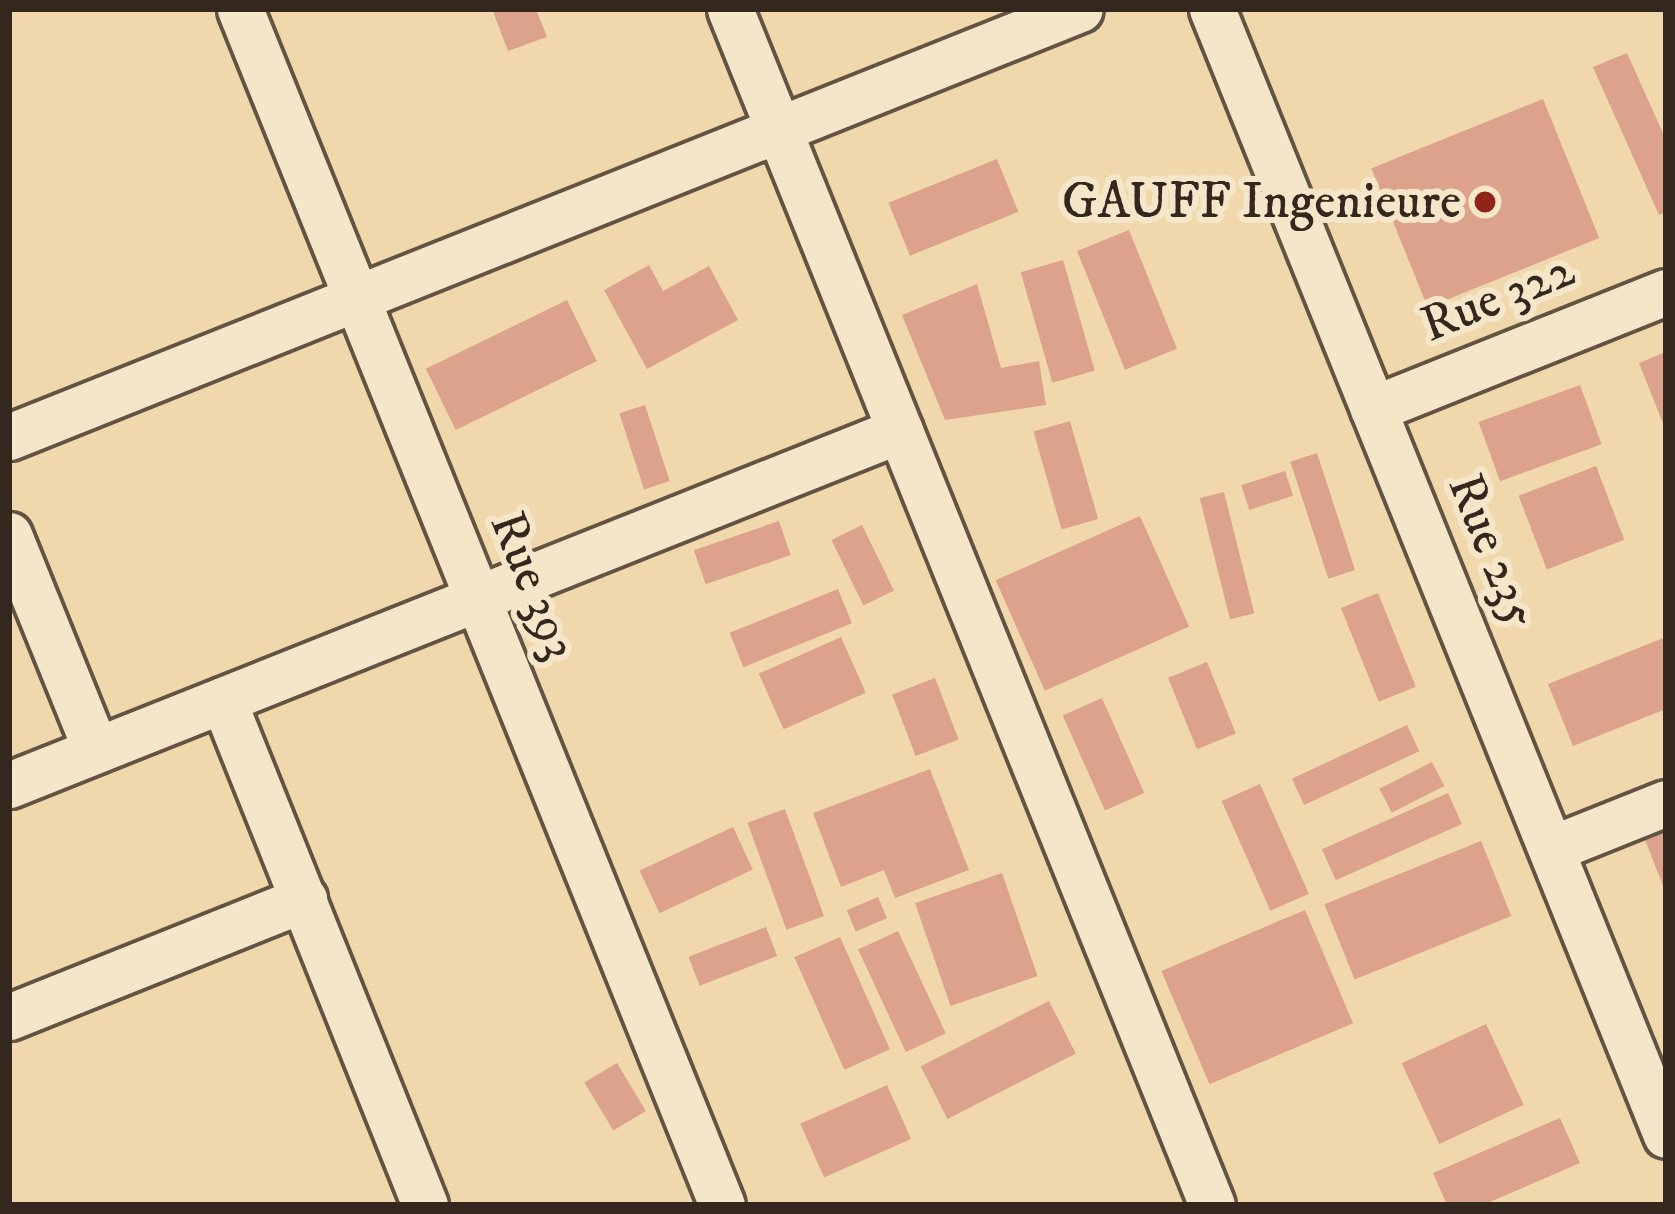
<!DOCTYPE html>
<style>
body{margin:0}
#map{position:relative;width:1675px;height:1214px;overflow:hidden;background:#f0d8ac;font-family:"IM FELL DW Pica",serif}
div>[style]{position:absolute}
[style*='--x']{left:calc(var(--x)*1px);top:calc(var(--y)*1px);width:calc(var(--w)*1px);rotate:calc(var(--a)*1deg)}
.building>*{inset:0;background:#dca28b;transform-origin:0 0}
.roads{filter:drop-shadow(3px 0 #635342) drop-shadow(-3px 0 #635342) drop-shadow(0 3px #635342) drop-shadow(0 -3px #635342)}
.street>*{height:45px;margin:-22.5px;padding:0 22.5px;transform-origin:22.5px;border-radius:22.5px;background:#f5e6c9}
.dots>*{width:33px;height:33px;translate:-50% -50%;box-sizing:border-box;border:6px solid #f5e6c9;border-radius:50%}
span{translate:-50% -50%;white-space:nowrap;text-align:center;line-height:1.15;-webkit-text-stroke:12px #f5e6c9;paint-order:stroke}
.poi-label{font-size:51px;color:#34271e}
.right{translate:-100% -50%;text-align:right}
.street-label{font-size:51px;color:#34271e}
.frame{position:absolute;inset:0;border:12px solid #34271e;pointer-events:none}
</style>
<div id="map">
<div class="building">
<div style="clip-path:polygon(492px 9px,536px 9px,547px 37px,508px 51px)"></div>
<div style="clip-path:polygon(1627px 53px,1666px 140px,1666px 212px,1659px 215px,1593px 67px)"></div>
<div style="left:1543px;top:99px;width:150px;height:185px;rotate:68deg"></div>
<div style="left:997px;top:159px;width:57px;height:117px;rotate:68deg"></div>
<div style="left:1129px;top:230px;width:128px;height:56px;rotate:68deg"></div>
<div style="left:1063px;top:260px;width:115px;height:44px;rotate:74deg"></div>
<div style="clip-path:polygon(649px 265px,663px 291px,709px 266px,738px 320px,647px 369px,604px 290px)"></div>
<div style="clip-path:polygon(977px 284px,1001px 368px,1039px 361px,1046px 405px,945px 420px,902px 315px)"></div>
<div style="left:567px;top:300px;width:68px;height:157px;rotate:64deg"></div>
<div style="clip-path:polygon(1666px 352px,1666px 431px,1639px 363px)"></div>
<div style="left:1580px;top:385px;width:63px;height:108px;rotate:70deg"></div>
<div style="left:645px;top:405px;width:80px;height:27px;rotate:72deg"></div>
<div style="left:1070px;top:421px;width:102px;height:38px;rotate:74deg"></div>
<div style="left:1317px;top:453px;width:123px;height:28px;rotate:72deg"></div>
<div style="left:1596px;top:466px;width:79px;height:83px;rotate:69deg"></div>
<div style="left:1285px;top:471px;width:26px;height:46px;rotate:72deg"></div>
<div style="left:1224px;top:492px;width:125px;height:25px;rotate:76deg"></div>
<div style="left:1140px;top:516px;width:121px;height:158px;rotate:66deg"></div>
<div style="left:779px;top:521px;width:36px;height:90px;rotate:71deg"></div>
<div style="left:862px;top:525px;width:73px;height:34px;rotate:64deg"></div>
<div style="left:838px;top:589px;width:37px;height:117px;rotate:68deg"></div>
<div style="left:1378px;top:593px;width:101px;height:40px;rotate:68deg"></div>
<div style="left:841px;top:637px;width:61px;height:90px;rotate:66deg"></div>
<div style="clip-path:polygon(1666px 637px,1666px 709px,1573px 746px,1548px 684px)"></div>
<div style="left:1207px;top:662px;width:77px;height:42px;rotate:68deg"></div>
<div style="left:935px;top:678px;width:66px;height:46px;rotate:69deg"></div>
<div style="left:1102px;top:698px;width:104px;height:43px;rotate:66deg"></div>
<div style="left:1407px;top:725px;width:29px;height:127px;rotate:65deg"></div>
<div style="left:1432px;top:762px;width:27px;height:59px;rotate:63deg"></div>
<div style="clip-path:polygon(930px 769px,969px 870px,895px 898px,884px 870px,841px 887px,813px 813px)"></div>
<div style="left:1260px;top:784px;width:120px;height:42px;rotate:66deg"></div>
<div style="left:1448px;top:793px;width:34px;height:138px;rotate:66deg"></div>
<div style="left:785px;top:809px;width:114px;height:40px;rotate:70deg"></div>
<div style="left:733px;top:827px;width:47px;height:103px;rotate:65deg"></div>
<div style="clip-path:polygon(1666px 832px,1666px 893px,1645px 840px)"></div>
<div style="left:1481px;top:841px;width:81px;height:169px;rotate:68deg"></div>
<div style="left:1002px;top:873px;width:109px;height:92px;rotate:71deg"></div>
<div style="left:878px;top:897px;width:23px;height:34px;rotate:67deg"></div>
<div style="left:1305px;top:910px;width:123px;height:156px;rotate:67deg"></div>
<div style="left:766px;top:927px;width:31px;height:83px;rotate:69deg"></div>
<div style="left:898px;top:931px;width:113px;height:44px;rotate:65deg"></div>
<div style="left:840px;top:937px;width:123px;height:50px;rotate:66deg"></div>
<div style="left:1049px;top:1001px;width:59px;height:144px;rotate:63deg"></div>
<div style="left:1486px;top:1024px;width:89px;height:93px;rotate:65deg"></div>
<div style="left:617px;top:1063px;width:56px;height:38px;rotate:59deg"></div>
<div style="left:887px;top:1085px;width:59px;height:95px;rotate:66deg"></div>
<div style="clip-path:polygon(1560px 1118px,1580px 1163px,1483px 1205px,1447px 1205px,1433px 1173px)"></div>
</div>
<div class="roads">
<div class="street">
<div style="--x:240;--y:9;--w:1289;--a:68.05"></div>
<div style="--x:730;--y:9;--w:1289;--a:68.05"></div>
<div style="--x:1212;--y:9;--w:1214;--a:68.04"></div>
<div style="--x:1373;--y:409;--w:315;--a:-21.8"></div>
<div style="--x:9;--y:437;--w:1153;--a:-21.78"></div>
<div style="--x:9;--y:535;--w:232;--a:68"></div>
<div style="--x:223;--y:700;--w:544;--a:68.2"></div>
<div style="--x:9;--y:785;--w:959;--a:-21.72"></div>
<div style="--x:1551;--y:849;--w:124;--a:-21.8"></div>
<div style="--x:9;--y:1017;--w:318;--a:-21.8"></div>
</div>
</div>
<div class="dots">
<div style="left:1485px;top:202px;background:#8f2418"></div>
</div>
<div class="poi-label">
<span class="right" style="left:1461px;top:202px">GAUFF Ingenieure</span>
</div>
<div class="street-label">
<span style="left:1498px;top:298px;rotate:-22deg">Rue 322</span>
<span style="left:1492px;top:551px;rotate:68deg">Rue 235</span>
<span style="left:533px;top:586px;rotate:68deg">Rue 393</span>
</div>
<div class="frame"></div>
</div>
